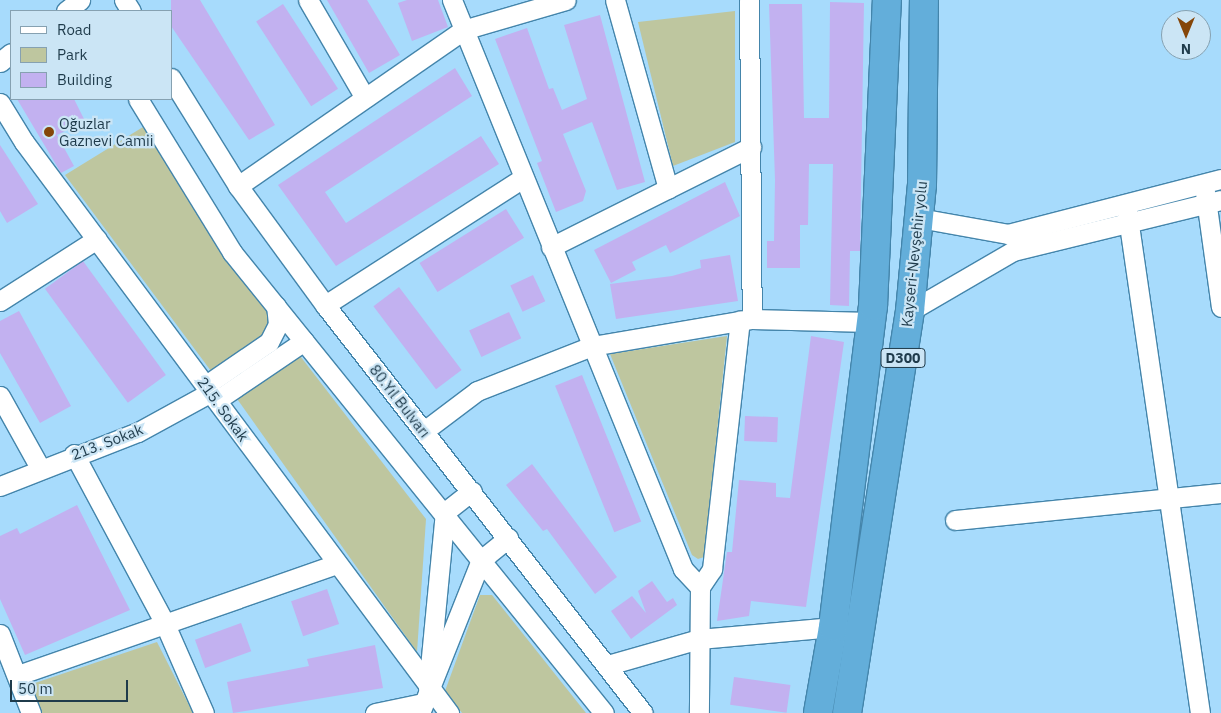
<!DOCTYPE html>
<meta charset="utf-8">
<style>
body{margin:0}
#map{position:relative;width:1221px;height:713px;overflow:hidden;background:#a7dbfc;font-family:"IBM Plex Sans",sans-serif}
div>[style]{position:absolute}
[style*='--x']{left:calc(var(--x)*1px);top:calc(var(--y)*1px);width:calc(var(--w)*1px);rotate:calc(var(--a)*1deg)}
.green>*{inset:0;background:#bec69f}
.building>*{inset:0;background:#c2b1f0;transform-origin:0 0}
.roads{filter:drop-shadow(1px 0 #4485ab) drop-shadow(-1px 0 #4485ab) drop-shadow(0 1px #4485ab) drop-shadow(0 -1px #4485ab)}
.minor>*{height:19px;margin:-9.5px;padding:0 9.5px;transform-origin:9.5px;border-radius:9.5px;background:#fff}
.highway>*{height:28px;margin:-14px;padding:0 14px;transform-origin:14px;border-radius:14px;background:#63aeda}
.dots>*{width:14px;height:14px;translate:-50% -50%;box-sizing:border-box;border:2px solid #cbe5f5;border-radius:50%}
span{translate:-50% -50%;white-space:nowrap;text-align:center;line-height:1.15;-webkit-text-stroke:4.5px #cbe5f5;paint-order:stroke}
.shield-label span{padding:1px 4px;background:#cbe5f5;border:1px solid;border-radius:4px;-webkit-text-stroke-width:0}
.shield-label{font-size:14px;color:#1f3b4b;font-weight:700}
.poi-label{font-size:15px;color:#1f3b4b}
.left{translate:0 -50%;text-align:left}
.street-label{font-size:15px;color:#1f3b4b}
.legend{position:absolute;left:10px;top:10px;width:162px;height:90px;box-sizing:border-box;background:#cbe5f5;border:1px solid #86a1b1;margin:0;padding:6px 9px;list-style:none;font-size:15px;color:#1f3b4b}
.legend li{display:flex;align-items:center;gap:10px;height:25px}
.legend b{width:25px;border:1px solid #86a1b1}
.north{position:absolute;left:1161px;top:10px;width:50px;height:50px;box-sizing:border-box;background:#cbe5f5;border:1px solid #86a1b1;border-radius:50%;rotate:180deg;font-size:14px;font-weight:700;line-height:20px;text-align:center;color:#1f3b4b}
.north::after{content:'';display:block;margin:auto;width:18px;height:22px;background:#854609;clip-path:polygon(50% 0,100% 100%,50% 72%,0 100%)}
.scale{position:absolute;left:10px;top:680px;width:118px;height:22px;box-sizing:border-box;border:2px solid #1f3b4b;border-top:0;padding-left:6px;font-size:15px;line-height:18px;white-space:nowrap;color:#1f3b4b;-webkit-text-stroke:4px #cbe5f5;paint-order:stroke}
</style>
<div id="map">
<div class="green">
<div style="clip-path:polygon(735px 11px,735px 142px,673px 166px,638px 22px)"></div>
<div style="clip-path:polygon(143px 127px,272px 317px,267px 332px,211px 371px,65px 175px)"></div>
<div style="clip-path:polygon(727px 336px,704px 557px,698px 559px,692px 555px,610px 354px)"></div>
<div style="clip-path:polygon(297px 352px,426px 519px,417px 652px,235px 396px)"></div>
<div style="clip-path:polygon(480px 595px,492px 595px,586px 713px,462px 713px,445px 691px)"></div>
<div style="clip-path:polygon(157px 642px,193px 713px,39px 713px,29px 685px)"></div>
</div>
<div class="building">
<div style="clip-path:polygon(171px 0,200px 0,275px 125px,249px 140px,171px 26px)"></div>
<div style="clip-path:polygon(327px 0,367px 0,400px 55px,369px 73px)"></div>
<div style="clip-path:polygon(407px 0,438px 0,448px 27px,412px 41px,398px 3px)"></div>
<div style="clip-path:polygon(830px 2px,864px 3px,860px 251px,850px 251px,849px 306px,830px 305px,833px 164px,809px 164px,808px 225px,800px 225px,800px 268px,767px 268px,767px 241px,774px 241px,775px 180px,769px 4px,802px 4px,804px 118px,829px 118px)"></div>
<div style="left:283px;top:4px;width:101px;height:32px;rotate:57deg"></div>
<div style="clip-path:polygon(600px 15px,645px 182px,617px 190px,592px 122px,563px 134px,586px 191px,583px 201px,556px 212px,537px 163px,542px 161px,495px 39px,527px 28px,549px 89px,553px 88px,562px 110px,587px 99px,564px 25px)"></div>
<div style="clip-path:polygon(455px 68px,472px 96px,325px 192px,346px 223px,481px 136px,499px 164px,336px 266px,278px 185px)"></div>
<div style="clip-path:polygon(17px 99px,74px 99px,85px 121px,57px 135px,74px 166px,61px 173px)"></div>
<div style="clip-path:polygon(0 145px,38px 204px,7px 223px,0 211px)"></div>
<div style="clip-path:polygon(725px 182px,740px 216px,670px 253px,666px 245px,632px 262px,636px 270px,611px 283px,594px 250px)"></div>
<div style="left:506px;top:209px;width:34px;height:102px;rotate:58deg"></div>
<div style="clip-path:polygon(730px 255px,738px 301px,616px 319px,610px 284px,672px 276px,701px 268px,700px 260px)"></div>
<div style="left:83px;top:261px;width:141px;height:47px;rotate:54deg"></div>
<div style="left:533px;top:275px;width:29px;height:25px;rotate:65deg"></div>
<div style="left:399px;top:287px;width:104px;height:32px;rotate:53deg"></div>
<div style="clip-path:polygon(19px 311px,71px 406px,40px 423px,0 353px,0 321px)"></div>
<div style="left:509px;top:312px;width:29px;height:44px;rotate:65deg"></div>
<div style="clip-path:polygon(811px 336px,844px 342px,806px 607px,751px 601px,749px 616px,717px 621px,727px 552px,732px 552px,739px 480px,776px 483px,776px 497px,790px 498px)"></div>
<div style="left:582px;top:375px;width:158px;height:29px;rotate:68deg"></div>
<div style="left:745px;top:416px;width:33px;height:25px;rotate:2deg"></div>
<div style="clip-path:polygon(532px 464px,617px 577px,595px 594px,547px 529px,543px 531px,506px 485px)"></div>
<div style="clip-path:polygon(77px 505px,130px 610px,25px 655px,0 599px,0 536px,17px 528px,20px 534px)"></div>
<div style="clip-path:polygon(652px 581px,667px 602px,673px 598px,677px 605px,631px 639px,611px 611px,632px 596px,646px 613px,638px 591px)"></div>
<div style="left:327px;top:589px;width:37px;height:38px;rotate:71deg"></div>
<div style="left:241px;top:623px;width:30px;height:49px;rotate:70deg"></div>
<div style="clip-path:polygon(375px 645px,383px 688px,233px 713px,227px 682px,309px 666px,307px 659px)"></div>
<div style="left:734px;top:677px;width:57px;height:28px;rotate:8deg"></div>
</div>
<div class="roads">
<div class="minor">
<div style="--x:124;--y:0;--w:13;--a:58"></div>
<div style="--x:308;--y:0;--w:113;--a:59.8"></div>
<div style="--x:452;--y:0;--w:614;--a:67.9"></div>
<div style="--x:683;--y:569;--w:25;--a:47"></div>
<div style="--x:700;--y:587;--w:126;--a:90.5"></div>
<div style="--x:615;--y:0;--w:196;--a:74.3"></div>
<div style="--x:749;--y:0;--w:319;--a:89.5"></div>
<div style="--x:66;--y:11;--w:18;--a:-38"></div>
<div style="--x:0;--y:62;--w:14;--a:-39"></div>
<div style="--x:171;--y:78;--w:127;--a:58.2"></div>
<div style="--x:238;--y:186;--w:147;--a:53.8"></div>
<div style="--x:325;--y:305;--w:517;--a:52.07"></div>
<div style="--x:138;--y:99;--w:180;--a:58.4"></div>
<div style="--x:232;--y:252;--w:592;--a:51.1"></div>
<div style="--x:0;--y:103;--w:46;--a:58.4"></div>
<div style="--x:24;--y:142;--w:712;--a:53.34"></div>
<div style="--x:238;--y:186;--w:274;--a:-34.7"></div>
<div style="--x:463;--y:30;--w:107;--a:-16.2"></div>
<div style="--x:1205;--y:192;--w:116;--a:82.1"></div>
<div style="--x:1126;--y:204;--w:514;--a:81.73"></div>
<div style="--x:919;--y:218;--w:90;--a:10.2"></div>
<div style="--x:1008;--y:234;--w:220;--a:-14.5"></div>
<div style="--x:551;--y:247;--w:224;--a:-26.6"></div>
<div style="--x:0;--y:301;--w:115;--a:-32.6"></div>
<div style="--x:325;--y:305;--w:235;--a:-32.7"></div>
<div style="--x:910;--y:311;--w:119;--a:-30.2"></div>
<div style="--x:1013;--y:251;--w:214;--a:-13.8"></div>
<div style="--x:206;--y:385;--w:76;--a:-34.3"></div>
<div style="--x:269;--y:342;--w:20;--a:-63"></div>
<div style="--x:278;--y:324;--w:18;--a:-96"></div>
<div style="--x:0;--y:396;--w:82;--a:60.9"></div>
<div style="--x:217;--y:400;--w:105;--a:-34.1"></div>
<div style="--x:424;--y:431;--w:66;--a:-37"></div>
<div style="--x:477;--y:391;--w:123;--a:-21.4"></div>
<div style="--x:592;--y:346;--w:162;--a:-9.6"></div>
<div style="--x:752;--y:319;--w:118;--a:1.5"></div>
<div style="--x:74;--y:454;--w:191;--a:61.8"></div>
<div style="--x:164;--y:622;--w:99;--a:66.3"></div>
<div style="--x:0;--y:486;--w:148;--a:-21.4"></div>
<div style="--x:138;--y:432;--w:83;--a:-28.7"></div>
<div style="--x:955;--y:520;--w:267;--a:-5.8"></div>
<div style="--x:700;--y:587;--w:22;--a:-56"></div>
<div style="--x:712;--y:569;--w:250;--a:-83.6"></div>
<div style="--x:0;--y:634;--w:85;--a:68.6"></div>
<div style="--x:608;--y:665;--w:95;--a:-15.9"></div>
<div style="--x:699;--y:639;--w:135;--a:-5.1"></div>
<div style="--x:18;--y:675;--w:338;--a:-19.2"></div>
<div style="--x:428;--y:688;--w:177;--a:-84.5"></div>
<div style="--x:445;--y:512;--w:34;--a:-38"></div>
<div style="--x:375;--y:713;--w:49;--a:-11.8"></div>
<div style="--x:420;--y:713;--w:165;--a:-68.3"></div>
<div style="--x:481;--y:560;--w:35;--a:-39"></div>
</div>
<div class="highway">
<div style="--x:818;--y:713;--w:87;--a:-80.1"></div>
<div style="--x:833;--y:627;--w:323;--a:-82.9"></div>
<div style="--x:873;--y:306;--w:306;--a:-87.4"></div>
<div style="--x:847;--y:713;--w:407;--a:-81.1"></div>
<div style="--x:910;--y:311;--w:127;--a:-84.6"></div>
<div style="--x:922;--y:185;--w:185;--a:-89.4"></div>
</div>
</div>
<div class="dots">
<div style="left:49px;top:132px;background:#854609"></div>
</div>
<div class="shield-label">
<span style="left:903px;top:358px">D300</span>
</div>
<div class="poi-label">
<span class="left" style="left:59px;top:132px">Oğuzlar<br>Gaznevi Camii</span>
</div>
<div class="street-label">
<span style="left:914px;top:254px;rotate:-84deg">Kayseri-Nevşehir yolu</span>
<span style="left:400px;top:401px;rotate:52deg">80.Yıl Bulvarı</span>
<span style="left:223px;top:409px;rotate:54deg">215. Sokak</span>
<span style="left:107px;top:442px;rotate:-21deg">213. Sokak</span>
</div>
<ul class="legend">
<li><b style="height:6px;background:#fff"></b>Road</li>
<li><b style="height:14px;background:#bec69f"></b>Park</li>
<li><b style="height:14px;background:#c2b1f0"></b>Building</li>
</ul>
<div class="north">N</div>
<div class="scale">50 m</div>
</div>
